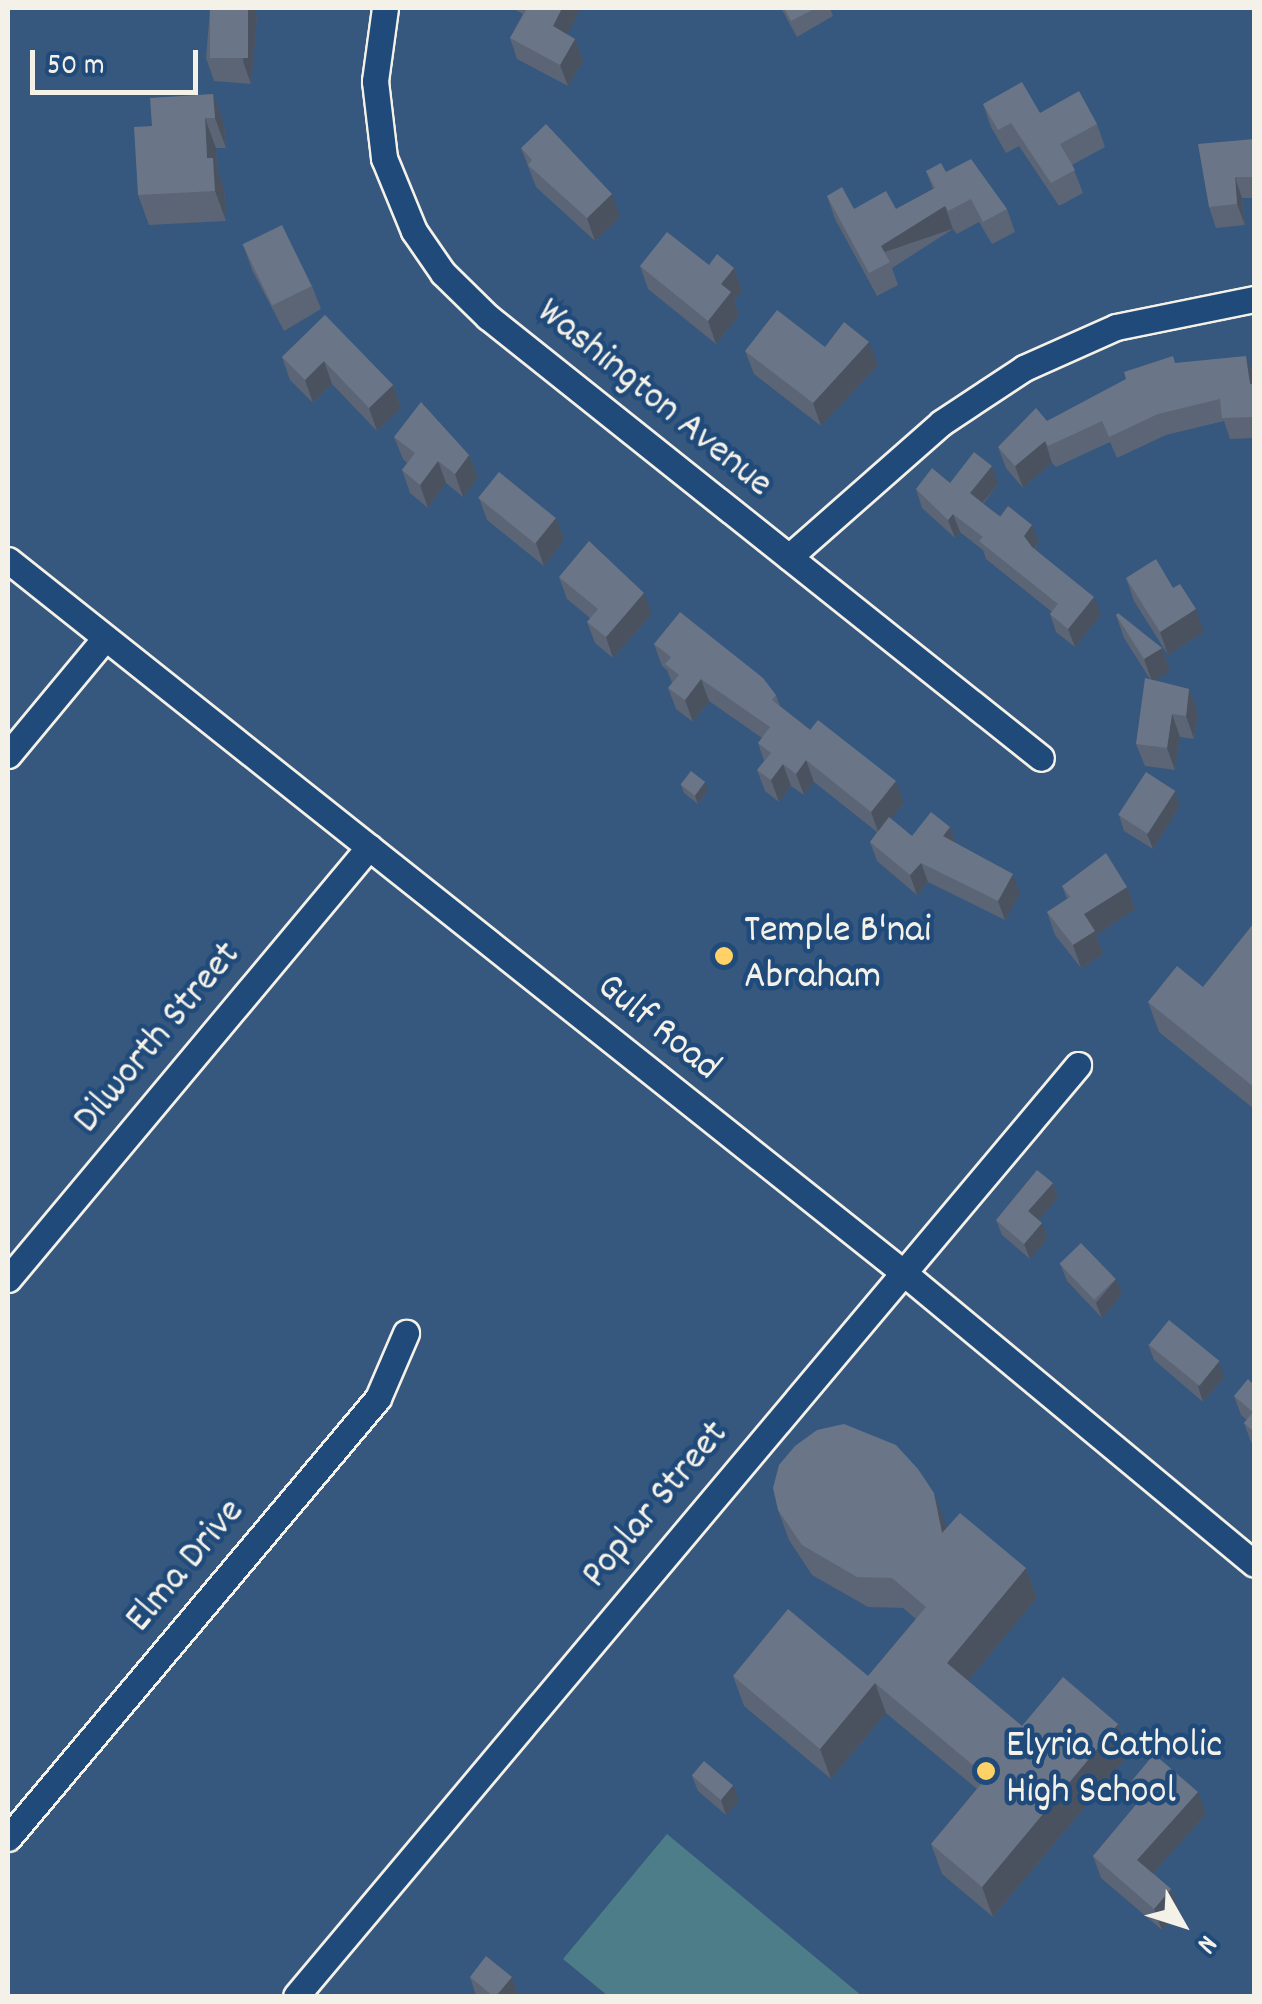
<!DOCTYPE html>
<style>
body{margin:0}
#map{position:relative;width:1262px;height:2004px;overflow:hidden;background:#36577e;font-family:Dekko,sans-serif}
div>[style]{position:absolute}
[style*='--x']{left:calc(var(--x)*1px);top:calc(var(--y)*1px);width:calc(var(--w)*1px);rotate:calc(var(--a)*1deg)}
.green>*{inset:0;background:#4d7d88}
.roads{filter:drop-shadow(2px 0 #f4f1e8) drop-shadow(-2px 0 #f4f1e8) drop-shadow(0 2px #f4f1e8) drop-shadow(0 -2px #f4f1e8)}
.minor>*{height:25px;margin:-12.5px;padding:0 12.5px;transform-origin:12.5px;border-radius:12.5px;background:#1f4a7a}
.wall>*{inset:0;background:#5b6575}
.shaded-wall>*{inset:0;background:#4a525f;transform-origin:0 0}
.building>*{inset:0;background:#6a7588;transform-origin:0 0}
.dots>*{width:28px;height:28px;translate:-50% -50%;box-sizing:border-box;border:5px solid #1f4a7a;border-radius:50%}
span{translate:-50% -50%;white-space:nowrap;text-align:center;line-height:1.15;-webkit-text-stroke:9px #1f4a7a;paint-order:stroke}
.street-label{font-size:40px;color:#f4f1e8}
.poi-label{font-size:40px;color:#f4f1e8}
.left{translate:0 -50%;text-align:left}
.frame{position:absolute;inset:0;border:10px solid #f4f1e8;pointer-events:none}
.north{position:absolute;left:1132px;top:1874px;width:100px;height:100px;-webkit-text-stroke:8px #1f4a7a;paint-order:stroke;rotate:129deg;font-size:28px;font-weight:700;line-height:40px;text-align:center;color:#f4f1e8}
.north::after{content:'';display:block;margin:auto;width:35px;height:45px;background:#f4f1e8;clip-path:polygon(50% 0,100% 100%,50% 72%,0 100%)}
.scale{position:absolute;left:30px;top:50px;width:168px;height:45px;box-sizing:border-box;border:5px solid #f4f1e8;border-top:0;padding-left:12px;font-size:30px;line-height:35px;white-space:nowrap;color:#f4f1e8;-webkit-text-stroke:8px #1f4a7a;paint-order:stroke}
</style>
<div id="map">
<div class="green">
<div style="clip-path:polygon(667px 1834px,862px 1996px,608px 1996px,563px 1959px)"></div>
</div>
<div class="roads">
<div class="minor">
<div style="--x:385;--y:8;--w:74;--a:97.8"></div>
<div style="--x:375;--y:81;--w:78;--a:83.3"></div>
<div style="--x:384;--y:158;--w:79;--a:67.7"></div>
<div style="--x:414;--y:231;--w:51;--a:55.4"></div>
<div style="--x:443;--y:273;--w:63;--a:44.4"></div>
<div style="--x:488;--y:317;--w:707;--a:38.57"></div>
<div style="--x:789;--y:557;--w:203;--a:-41.4"></div>
<div style="--x:941;--y:423;--w:100;--a:-33.5"></div>
<div style="--x:1024;--y:368;--w:101;--a:-24"></div>
<div style="--x:1116;--y:327;--w:141;--a:-11.5"></div>
<div style="--x:8;--y:560;--w:1145;--a:38.51"></div>
<div style="--x:904;--y:1273;--w:455;--a:39.7"></div>
<div style="--x:8;--y:755;--w:152;--a:-50.3"></div>
<div style="--x:8;--y:1279;--w:563;--a:-50.12"></div>
<div style="--x:8;--y:1838;--w:575;--a:-49.94"></div>
<div style="--x:378;--y:1398;--w:71;--a:-66.7"></div>
<div style="--x:296;--y:1996;--w:1216;--a:-49.97"></div>
</div>
</div>
<div class="wall">
<div style="clip-path:polygon(210px 8px,254px 8px,257px 16px,251px 84px,214px 81px,206px 58px)"></div>
<div style="clip-path:polygon(512px 8px,581px 8px,567px 34px,575px 39px,583px 61px,568px 86px,517px 59px,510px 38px,523px 14px)"></div>
<div style="clip-path:polygon(781px 8px,830px 8px,833px 16px,797px 37px)"></div>
<div style="clip-path:polygon(213px 94px,224px 124px,226px 148px,216px 148px,217px 169px,224px 188px,226px 221px,149px 225px,138px 195px,152px 126px)"></div>
<div style="clip-path:polygon(983px 104px,1097px 124px,1105px 147px,1072px 165px,1083px 193px,1059px 206px,1019px 146px,1006px 153px,991px 127px)"></div>
<div style="clip-path:polygon(1254px 139px,1254px 198px,1242px 198px,1245px 225px,1216px 228px,1209px 207px)"></div>
<div style="clip-path:polygon(521px 148px,620px 217px,595px 241px,536px 187px)"></div>
<div style="clip-path:polygon(926px 171px,946px 172px,1007px 209px,1015px 232px,992px 244px,979px 222px,957px 234px,953px 229px,892px 268px,898px 285px,877px 296px,835px 219px,827px 196px,854px 209px,896px 209px,933px 189px)"></div>
<div style="clip-path:polygon(244px 247px,312px 286px,321px 309px,284px 331px,252px 270px)"></div>
<div style="clip-path:polygon(709px 265px,734px 268px,742px 291px,734px 301px,739px 315px,716px 344px,648px 289px,640px 266px)"></div>
<div style="clip-path:polygon(325px 315px,393px 385px,401px 408px,377px 431px,332px 384px,313px 403px,290px 380px,282px 357px)"></div>
<div style="clip-path:polygon(745px 351px,878px 365px,821px 426px,754px 374px)"></div>
<div style="clip-path:polygon(1176px 363px,1254px 378px,1254px 438px,1230px 439px,1224px 421px,1166px 435px,1117px 458px,1110px 442px,1056px 467px,1052px 463px,1023px 488px,1006px 468px,998px 447px,1047px 421px)"></div>
<div style="clip-path:polygon(394px 437px,469px 455px,478px 478px,463px 497px,446px 483px,428px 508px,410px 493px,402px 470px,407px 463px,403px 459px)"></div>
<div style="clip-path:polygon(950px 483px,998px 484px,983px 504px,1039px 543px,1035px 549px,1101px 615px,1075px 647px,1056px 632px,1050px 614px,1052px 612px,986px 559px,983px 550px,960px 532px,955px 538px,922px 508px,916px 489px)"></div>
<div style="clip-path:polygon(479px 498px,556px 518px,564px 540px,544px 566px,487px 520px)"></div>
<div style="clip-path:polygon(559px 577px,652px 614px,613px 658px,595px 643px,587px 622px,590px 618px,567px 599px)"></div>
<div style="clip-path:polygon(1126px 578px,1173px 588px,1204px 632px,1168px 655px,1134px 601px)"></div>
<div style="clip-path:polygon(1116px 615px,1162px 648px,1170px 671px,1154px 680px,1189px 689px,1198px 712px,1194px 739px,1180px 737px,1175px 770px,1145px 766px,1136px 744px,1150px 679px,1124px 638px)"></div>
<div style="clip-path:polygon(654px 644px,776px 695px,780px 706px,904px 803px,891px 819px,912px 836px,950px 827px,955px 842px,1020px 894px,1005px 920px,928px 882px,917px 895px,877px 861px,870px 842px,877px 832px,814px 782px,804px 795px,791px 786px,779px 802px,765px 791px,757px 770px,764px 761px,758px 743px,762px 738px,709px 701px,693px 722px,676px 709px,668px 688px,672px 683px,667px 670px,662px 666px)"></div>
<div style="clip-path:polygon(681px 785px,708px 790px,698px 804px,684px 793px)"></div>
<div style="clip-path:polygon(1180px 806px,1153px 849px,1124px 831px,1119px 815px)"></div>
<div style="clip-path:polygon(1062px 886px,1127px 887px,1135px 909px,1096px 935px,1103px 954px,1081px 968px,1055px 935px,1047px 912px,1067px 899px)"></div>
<div style="clip-path:polygon(1254px 923px,1254px 1109px,1159px 1032px,1148px 1002px,1203px 987px)"></div>
<div style="clip-path:polygon(1053px 1183px,1058px 1198px,1039px 1220px,1048px 1238px,1030px 1259px,1002px 1235px,996px 1220px)"></div>
<div style="clip-path:polygon(1061px 1266px,1116px 1279px,1122px 1294px,1102px 1318px,1067px 1281px)"></div>
<div style="clip-path:polygon(1148px 1344px,1224px 1377px,1203px 1402px,1154px 1360px)"></div>
<div style="clip-path:polygon(1254px 1385px,1254px 1445px,1251px 1442px,1244px 1423px,1247px 1420px,1241px 1415px,1234px 1396px)"></div>
<div style="clip-path:polygon(778px 1510px,945px 1523px,946px 1529px,1026px 1568px,1037px 1598px,968px 1681px,1022px 1726px,1118px 1724px,1129px 1754px,993px 1917px,942px 1874px,931px 1844px,977px 1789px,886px 1713px,831px 1779px,744px 1706px,733px 1676px,868px 1676px,916px 1619px,903px 1608px,868px 1607px,812px 1575px,789px 1540px)"></div>
<div style="clip-path:polygon(692px 1776px,739px 1801px,726px 1815px,698px 1791px)"></div>
<div style="clip-path:polygon(1130px 1783px,1206px 1814px,1153px 1873px,1171px 1889px,1179px 1910px,1162px 1930px,1101px 1878px,1093px 1856px,1137px 1804px)"></div>
<div style="clip-path:polygon(470px 1977px,512px 1977px,517px 1993px,514px 1996px,480px 1996px,475px 1993px)"></div>
</div>
<div class="shaded-wall">
<div style="clip-path:polygon(248px 8px,254px 8px,257px 16px,251px 84px,243px 61px)"></div>
<div style="clip-path:polygon(562px 8px,581px 8px,561px 47px,553px 26px)"></div>
<div style="clip-path:polygon(575px 39px,583px 61px,568px 86px,560px 65px)"></div>
<div style="clip-path:polygon(213px 94px,224px 124px,226px 148px,215px 118px)"></div>
<div style="clip-path:polygon(205px 118px,216px 148px,217px 169px,224px 188px,226px 221px,215px 191px,207px 158px)"></div>
<div style="clip-path:polygon(1235px 177px,1242px 198px,1245px 225px,1237px 204px)"></div>
<div style="clip-path:polygon(612px 194px,620px 217px,595px 241px,587px 218px)"></div>
<div style="left:945px;top:206px;width:24px;height:75px;rotate:71deg"></div>
<div style="clip-path:polygon(734px 268px,742px 291px,734px 301px,739px 315px,716px 344px,708px 321px,721px 284px)"></div>
<div style="clip-path:polygon(869px 342px,878px 365px,821px 426px,813px 403px)"></div>
<div style="clip-path:polygon(1246px 356px,1254px 378px,1254px 385px,1250px 384px)"></div>
<div style="clip-path:polygon(324px 361px,332px 384px,313px 403px,305px 380px)"></div>
<div style="clip-path:polygon(393px 385px,401px 408px,377px 431px,369px 408px)"></div>
<div style="clip-path:polygon(1045px 441px,1052px 463px,1023px 488px,1015px 466px)"></div>
<div style="clip-path:polygon(469px 455px,478px 478px,463px 497px,455px 474px)"></div>
<div style="clip-path:polygon(438px 461px,446px 483px,428px 508px,420px 485px)"></div>
<div style="clip-path:polygon(992px 466px,998px 484px,976px 511px,970px 493px)"></div>
<div style="clip-path:polygon(953px 514px,960px 532px,955px 538px,948px 520px)"></div>
<div style="clip-path:polygon(556px 518px,564px 540px,544px 566px,536px 543px)"></div>
<div style="clip-path:polygon(1032px 525px,1039px 543px,1030px 554px,1024px 536px)"></div>
<div style="clip-path:polygon(644px 593px,652px 614px,613px 658px,606px 637px)"></div>
<div style="clip-path:polygon(1094px 597px,1101px 615px,1075px 647px,1068px 629px)"></div>
<div style="clip-path:polygon(1196px 609px,1204px 632px,1168px 655px,1160px 632px)"></div>
<div style="clip-path:polygon(1162px 648px,1170px 671px,1152px 682px,1144px 659px)"></div>
<div style="clip-path:polygon(701px 679px,709px 701px,693px 722px,685px 700px)"></div>
<div style="clip-path:polygon(1189px 689px,1198px 712px,1194px 739px,1186px 716px)"></div>
<div style="clip-path:polygon(1172px 714px,1180px 737px,1175px 770px,1167px 748px)"></div>
<div style="clip-path:polygon(806px 760px,814px 782px,804px 795px,796px 774px)"></div>
<div style="clip-path:polygon(783px 764px,791px 786px,779px 802px,771px 780px)"></div>
<div style="clip-path:polygon(896px 781px,904px 803px,879px 834px,871px 812px)"></div>
<div style="clip-path:polygon(705px 782px,708px 790px,698px 804px,695px 796px)"></div>
<div style="clip-path:polygon(1175px 791px,1180px 806px,1153px 849px,1147px 834px)"></div>
<div style="clip-path:polygon(950px 827px,957px 847px,943px 836px)"></div>
<div style="clip-path:polygon(921px 863px,928px 882px,917px 895px,910px 875px)"></div>
<div style="clip-path:polygon(1013px 874px,1020px 894px,1005px 920px,998px 901px)"></div>
<div style="clip-path:polygon(1127px 887px,1135px 909px,1096px 935px,1103px 954px,1081px 968px,1073px 945px,1084px 914px)"></div>
<div style="clip-path:polygon(1053px 1183px,1058px 1198px,1034px 1226px,1028px 1211px)"></div>
<div style="clip-path:polygon(1042px 1223px,1048px 1238px,1030px 1259px,1024px 1244px)"></div>
<div style="clip-path:polygon(1116px 1279px,1122px 1294px,1102px 1318px,1096px 1303px)"></div>
<div style="clip-path:polygon(1219px 1361px,1224px 1377px,1203px 1402px,1198px 1386px)"></div>
<div style="clip-path:polygon(934px 1493px,945px 1523px,953px 1563px,942px 1533px)"></div>
<div style="clip-path:polygon(1026px 1568px,1037px 1598px,958px 1693px,947px 1663px)"></div>
<div style="clip-path:polygon(875px 1683px,886px 1713px,831px 1779px,820px 1749px)"></div>
<div style="clip-path:polygon(1118px 1724px,1129px 1754px,993px 1917px,982px 1887px)"></div>
<div style="clip-path:polygon(733px 1785px,739px 1801px,726px 1815px,721px 1800px)"></div>
<div style="clip-path:polygon(1198px 1792px,1206px 1814px,1145px 1882px,1137px 1860px)"></div>
<div style="clip-path:polygon(1171px 1889px,1179px 1910px,1162px 1930px,1154px 1909px)"></div>
<div style="clip-path:polygon(512px 1977px,517px 1993px,514px 1996px,496px 1996px)"></div>
</div>
<div class="building">
<div style="left:210px;top:8px;width:38px;height:50px"></div>
<div style="clip-path:polygon(522px 8px,562px 8px,553px 26px,575px 39px,560px 65px,510px 38px,526px 10px)"></div>
<div style="clip-path:polygon(784px 8px,816px 8px,791px 21px)"></div>
<div style="clip-path:polygon(1022px 82px,1040px 113px,1079px 91px,1097px 124px,1060px 144px,1075px 170px,1051px 183px,1011px 123px,998px 130px,983px 104px)"></div>
<div style="clip-path:polygon(213px 94px,215px 118px,205px 118px,207px 158px,213px 158px,215px 191px,138px 195px,134px 127px,152px 126px,150px 98px)"></div>
<div style="clip-path:polygon(546px 124px,612px 194px,587px 218px,528px 165px,532px 160px,521px 148px)"></div>
<div style="clip-path:polygon(1254px 139px,1254px 177px,1235px 177px,1237px 204px,1209px 207px,1198px 144px)"></div>
<div style="clip-path:polygon(971px 159px,1007px 209px,983px 222px,971px 199px,948px 211px,945px 206px,881px 246px,890px 262px,869px 273px,827px 196px,842px 187px,854px 209px,886px 191px,896px 209px,935px 188px,926px 171px,941px 163px,946px 172px)"></div>
<div style="left:282px;top:225px;width:68px;height:44px;rotate:64deg"></div>
<div style="clip-path:polygon(667px 232px,709px 265px,717px 254px,734px 268px,721px 284px,731px 292px,708px 321px,640px 266px)"></div>
<div style="clip-path:polygon(777px 310px,825px 347px,844px 322px,869px 342px,813px 403px,745px 351px)"></div>
<div style="clip-path:polygon(325px 315px,393px 385px,369px 408px,324px 361px,305px 380px,282px 357px)"></div>
<div style="clip-path:polygon(1173px 356px,1175px 363px,1246px 356px,1250px 384px,1254px 384px,1254px 417px,1222px 418px,1220px 399px,1158px 414px,1109px 437px,1102px 421px,1048px 446px,1045px 441px,1015px 466px,998px 447px,1036px 408px,1047px 421px,1126px 379px,1124px 372px)"></div>
<div style="clip-path:polygon(421px 402px,469px 455px,455px 474px,438px 461px,420px 485px,402px 470px,415px 453px,394px 437px)"></div>
<div style="clip-path:polygon(974px 452px,992px 466px,970px 493px,1000px 517px,1008px 506px,1032px 525px,1024px 536px,1032px 547px,1094px 597px,1068px 629px,1050px 614px,1058px 604px,979px 541px,983px 537px,953px 514px,948px 520px,916px 489px,932px 468px,950px 483px)"></div>
<div style="left:499px;top:472px;width:73px;height:33px;rotate:39deg"></div>
<div style="clip-path:polygon(589px 541px,644px 593px,606px 637px,587px 622px,598px 609px,559px 577px)"></div>
<div style="clip-path:polygon(1156px 559px,1173px 588px,1180px 584px,1196px 609px,1160px 632px,1126px 578px)"></div>
<div style="clip-path:polygon(680px 612px,763px 678px,776px 695px,772px 700px,810px 730px,818px 720px,896px 781px,871px 812px,806px 760px,796px 774px,783px 764px,771px 780px,757px 770px,771px 753px,758px 743px,770px 727px,701px 679px,685px 700px,668px 688px,679px 675px,665px 664px,671px 657px,654px 644px)"></div>
<div style="clip-path:polygon(1118px 613px,1162px 648px,1144px 659px,1116px 615px)"></div>
<div style="clip-path:polygon(1145px 678px,1189px 689px,1186px 716px,1172px 714px,1167px 748px,1136px 744px)"></div>
<div style="left:691px;top:771px;width:18px;height:17px;rotate:38deg"></div>
<div style="left:1146px;top:772px;width:35px;height:51px;rotate:33deg"></div>
<div style="clip-path:polygon(931px 812px,950px 827px,943px 836px,1013px 874px,998px 901px,921px 863px,910px 875px,870px 842px,889px 817px,912px 836px)"></div>
<div style="clip-path:polygon(1106px 853px,1127px 887px,1084px 914px,1095px 931px,1073px 945px,1047px 912px,1070px 897px,1062px 886px)"></div>
<div style="clip-path:polygon(1254px 923px,1254px 1087px,1148px 1002px,1177px 966px,1203px 987px)"></div>
<div style="clip-path:polygon(1037px 1170px,1053px 1183px,1028px 1211px,1042px 1223px,1024px 1244px,996px 1220px)"></div>
<div style="left:1081px;top:1243px;width:50px;height:30px;rotate:46deg"></div>
<div style="left:1169px;top:1320px;width:65px;height:32px;rotate:39deg"></div>
<div style="clip-path:polygon(1248px 1379px,1254px 1385px,1254px 1432px,1244px 1423px,1253px 1412px,1234px 1396px)"></div>
<div style="clip-path:polygon(844px 1424px,896px 1445px,918px 1469px,934px 1493px,942px 1533px,960px 1513px,1026px 1568px,947px 1663px,1022px 1726px,1063px 1677px,1118px 1724px,982px 1887px,931px 1844px,987px 1777px,875px 1683px,820px 1749px,733px 1676px,788px 1609px,868px 1676px,926px 1607px,892px 1578px,857px 1577px,802px 1545px,778px 1510px,773px 1488px,779px 1465px,795px 1446px,817px 1430px)"></div>
<div style="clip-path:polygon(1154px 1754px,1198px 1792px,1137px 1860px,1171px 1889px,1154px 1909px,1093px 1856px,1144px 1795px,1130px 1783px)"></div>
<div style="left:704px;top:1761px;width:38px;height:19px;rotate:40deg"></div>
<div style="clip-path:polygon(486px 1956px,512px 1977px,496px 1996px,493px 1996px,470px 1977px)"></div>
</div>
<div class="dots">
<div style="left:724px;top:956px;background:#ffd166"></div>
<div style="left:986px;top:1771px;background:#ffd166"></div>
</div>
<div class="street-label">
<span style="left:653px;top:400px;rotate:39deg">Washington Avenue</span>
<span style="left:657px;top:1029px;rotate:39deg">Gulf Road</span>
<span style="left:159px;top:1039px;rotate:-50deg">Dilworth Street</span>
<span style="left:657px;top:1506px;rotate:-50deg">Poplar Street</span>
<span style="left:187px;top:1567px;rotate:-50deg">Elma Drive</span>
</div>
<div class="poi-label">
<span class="left" style="left:744px;top:956px">Temple B'nai<br>Abraham</span>
<span class="left" style="left:1006px;top:1771px">Elyria Catholic<br>High School</span>
</div>
<div class="frame"></div>
<div class="north">N</div>
<div class="scale">50 m</div>
</div>
